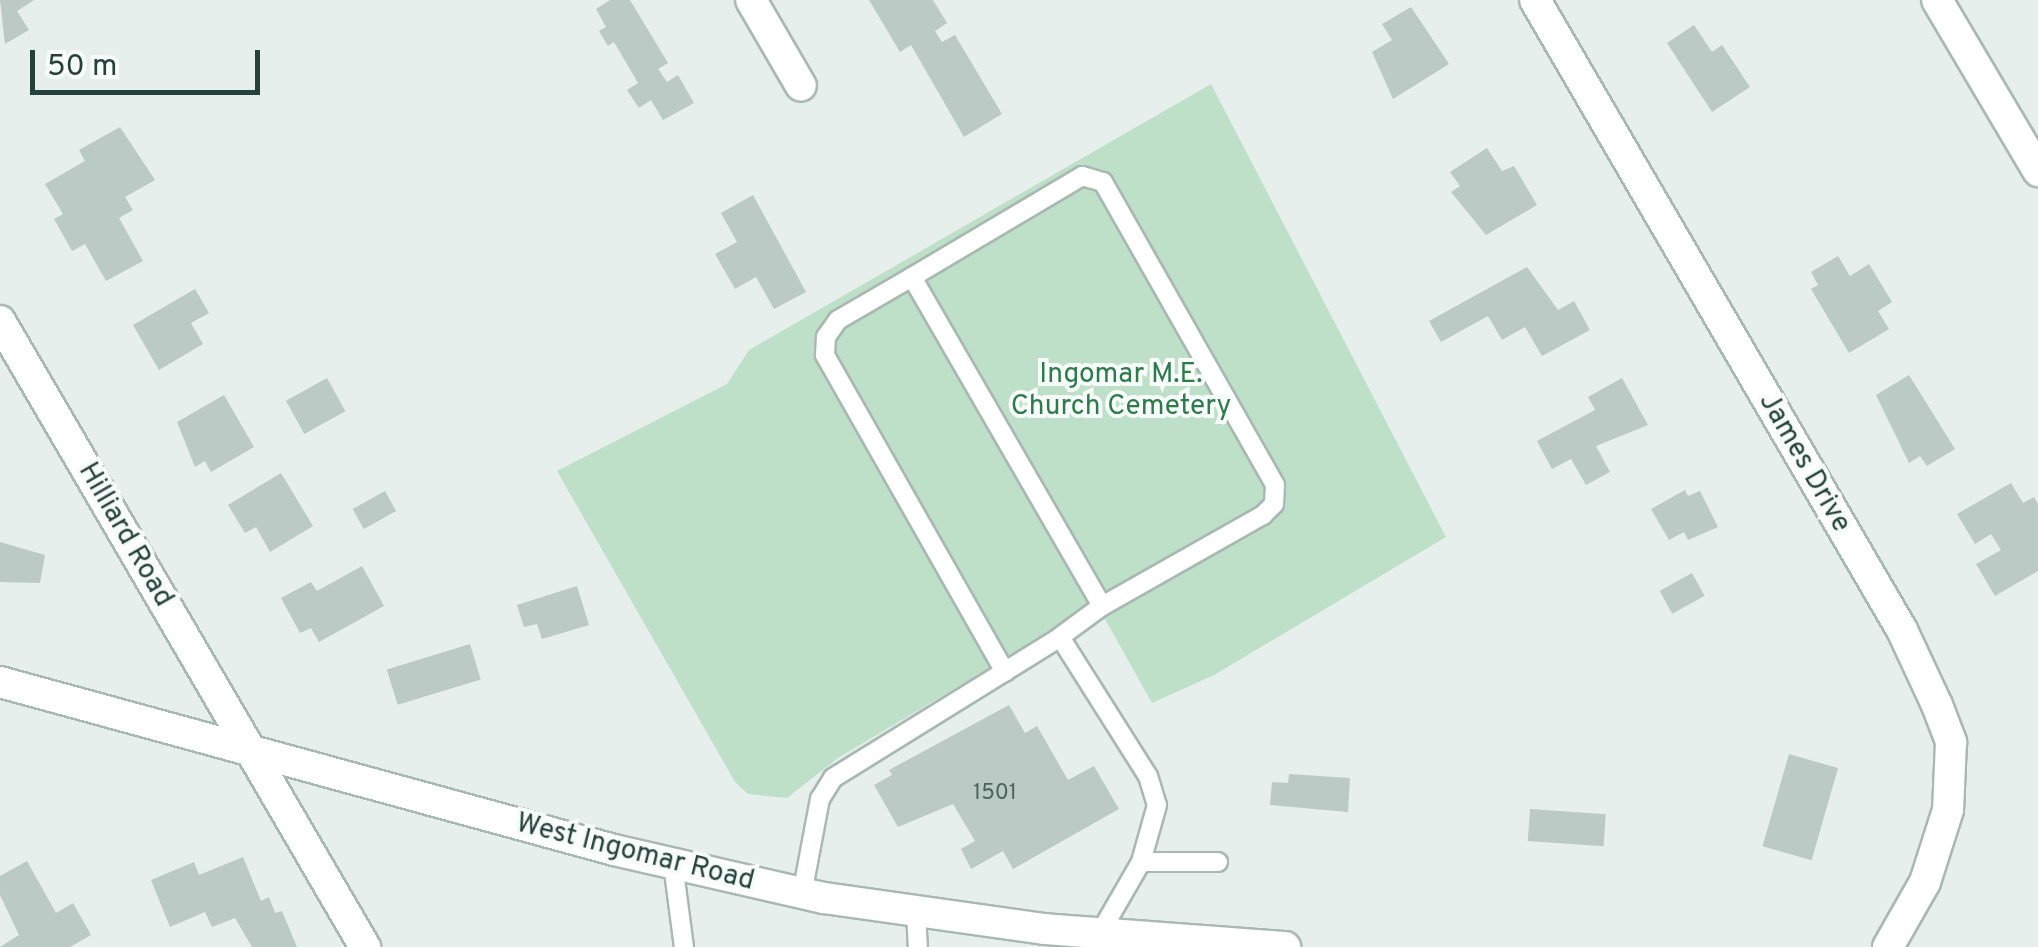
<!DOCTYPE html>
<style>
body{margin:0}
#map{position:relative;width:2038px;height:947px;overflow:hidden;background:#e6efeb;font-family:Overpass,sans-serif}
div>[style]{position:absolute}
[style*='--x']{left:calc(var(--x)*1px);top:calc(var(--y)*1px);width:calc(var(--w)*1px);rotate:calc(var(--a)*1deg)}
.green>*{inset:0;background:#bfe0c8}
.building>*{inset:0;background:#bbcac4;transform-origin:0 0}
.roads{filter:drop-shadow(2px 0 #a8b8b2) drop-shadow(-2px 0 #a8b8b2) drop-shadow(0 2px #a8b8b2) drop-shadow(0 -2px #a8b8b2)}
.lane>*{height:18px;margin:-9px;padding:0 9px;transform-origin:9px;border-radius:9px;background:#fff}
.street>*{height:30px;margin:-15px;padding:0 15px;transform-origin:15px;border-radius:15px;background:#fff}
.secondary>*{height:30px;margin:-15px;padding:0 15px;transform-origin:15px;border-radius:15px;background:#fff}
span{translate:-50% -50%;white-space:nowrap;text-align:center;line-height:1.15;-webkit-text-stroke:8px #f7fbf9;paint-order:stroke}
.number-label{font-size:22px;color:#4a645c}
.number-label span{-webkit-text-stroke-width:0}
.park-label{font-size:28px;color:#2d7a4b}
.street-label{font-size:28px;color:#24423a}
.scale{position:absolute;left:30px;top:50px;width:230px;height:45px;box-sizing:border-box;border:5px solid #24423a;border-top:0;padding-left:12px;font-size:30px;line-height:35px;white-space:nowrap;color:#24423a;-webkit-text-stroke:8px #f7fbf9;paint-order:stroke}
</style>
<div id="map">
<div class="green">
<div style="clip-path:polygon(1211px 84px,1446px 537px,1214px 675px,1152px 703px,1105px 619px,1087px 610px,838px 758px,787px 798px,748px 794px,735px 782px,557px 471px,727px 384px,749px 350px)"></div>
</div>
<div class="building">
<div style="clip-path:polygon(0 0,34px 0,17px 11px,29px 30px,5px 44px)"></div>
<div style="clip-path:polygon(610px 0,630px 0,668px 63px,658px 69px,667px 82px,678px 75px,694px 103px,663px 120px,651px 100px,639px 108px,627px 90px,638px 83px,614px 42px,608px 46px,599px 31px,606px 27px,596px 9px)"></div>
<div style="clip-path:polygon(869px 0,933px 0,947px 23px,935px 31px,942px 42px,955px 35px,1002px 114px,964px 137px,911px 45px,900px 52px)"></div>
<div style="clip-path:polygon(1411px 7px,1449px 64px,1393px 99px,1372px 52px,1392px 40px,1382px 24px)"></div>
<div style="clip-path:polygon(1694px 25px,1712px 52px,1722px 45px,1750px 87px,1712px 112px,1667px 43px)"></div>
<div style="clip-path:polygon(120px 127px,155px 180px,125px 197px,133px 210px,119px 218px,143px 261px,106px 281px,85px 244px,72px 251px,54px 219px,63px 214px,45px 184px,85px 161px,79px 150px)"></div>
<div style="clip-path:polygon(1487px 148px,1502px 171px,1514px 166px,1537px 205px,1486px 235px,1451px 192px,1460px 186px,1450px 172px)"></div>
<div style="clip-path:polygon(753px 195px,806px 292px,774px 309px,756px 277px,735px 289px,715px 254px,737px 242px,721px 213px)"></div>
<div style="clip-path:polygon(1838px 256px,1850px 276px,1869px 264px,1892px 302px,1878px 311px,1889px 329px,1849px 353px,1811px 289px,1818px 285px,1811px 272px)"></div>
<div style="clip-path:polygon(1527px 267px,1558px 310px,1574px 301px,1590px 330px,1542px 356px,1525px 327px,1502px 340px,1488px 316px,1441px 342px,1429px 321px)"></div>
<div style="clip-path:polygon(195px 289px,209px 313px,191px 323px,203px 344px,159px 370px,133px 325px)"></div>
<div style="clip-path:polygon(1909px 375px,1955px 449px,1927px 466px,1920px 456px,1909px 463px,1876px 395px)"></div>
<div style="left:327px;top:378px;width:38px;height:47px;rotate:61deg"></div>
<div style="clip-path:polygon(1622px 378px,1648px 425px,1596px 446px,1610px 472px,1586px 485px,1571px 459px,1552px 469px,1537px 441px,1595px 410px,1588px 397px)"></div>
<div style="clip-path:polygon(224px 395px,254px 447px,211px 472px,205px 461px,195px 467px,177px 422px)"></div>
<div style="clip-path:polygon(281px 473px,313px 526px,270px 552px,256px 527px,245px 533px,228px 505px)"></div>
<div style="clip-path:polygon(2011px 483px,2023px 503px,2034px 497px,2038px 504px,2038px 571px,1995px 596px,1976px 564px,2001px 550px,1991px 534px,1975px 544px,1957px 514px)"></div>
<div style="clip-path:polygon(1685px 490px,1688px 496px,1700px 491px,1718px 527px,1688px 540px,1684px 532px,1669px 540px,1651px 509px)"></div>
<div style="left:385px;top:491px;width:23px;height:37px;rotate:61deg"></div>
<div style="clip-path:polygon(0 542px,45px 555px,40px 583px,0 582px)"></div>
<div style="clip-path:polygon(362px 566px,384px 606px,319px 642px,311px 628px,300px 633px,281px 598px,311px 582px,317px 591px)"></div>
<div style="left:1692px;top:573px;width:26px;height:37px;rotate:61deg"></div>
<div style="clip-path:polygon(577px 586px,589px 625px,542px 639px,537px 624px,524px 627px,517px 605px)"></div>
<div style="left:470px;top:644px;width:37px;height:87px;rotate:73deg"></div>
<div style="clip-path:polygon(1009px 705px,1025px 733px,1037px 726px,1068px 780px,1094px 766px,1119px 809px,1013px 869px,1003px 851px,971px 869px,961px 849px,975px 841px,953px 804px,898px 827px,874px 785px,892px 775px,889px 770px)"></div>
<div style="left:1789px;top:754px;width:51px;height:96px;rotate:16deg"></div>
<div style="clip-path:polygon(1289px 774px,1350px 778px,1348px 812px,1270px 805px,1272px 782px,1288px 783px)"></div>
<div style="left:1530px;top:809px;width:76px;height:32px;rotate:4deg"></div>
<div style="clip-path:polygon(243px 857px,261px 901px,269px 897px,275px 913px,282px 911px,297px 947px,252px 947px,235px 918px,212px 927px,205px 912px,170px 927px,151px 880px,194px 862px,199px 875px)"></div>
<div style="clip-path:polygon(27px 861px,56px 913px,73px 903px,91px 935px,70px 947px,0 947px,19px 935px,0 895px,0 876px)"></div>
</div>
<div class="roads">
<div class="lane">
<div style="--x:912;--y:277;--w:198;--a:-30.7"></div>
<div style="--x:1082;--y:176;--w:22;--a:16"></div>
<div style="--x:1103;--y:182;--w:348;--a:60.4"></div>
<div style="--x:1275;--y:485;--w:19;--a:93"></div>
<div style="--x:1274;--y:504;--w:16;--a:135"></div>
<div style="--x:1263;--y:515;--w:185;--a:150.5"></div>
<div style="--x:1005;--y:672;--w:365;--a:-119.6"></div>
<div style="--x:825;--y:355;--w:18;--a:-87"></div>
<div style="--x:826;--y:337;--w:21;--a:-55"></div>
<div style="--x:838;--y:320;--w:86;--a:-30.2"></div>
<div style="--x:912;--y:277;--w:380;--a:60"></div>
<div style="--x:1102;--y:606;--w:52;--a:143.6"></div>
<div style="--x:673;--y:864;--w:84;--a:82.5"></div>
<div style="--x:802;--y:894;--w:97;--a:-79.3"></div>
<div style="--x:820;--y:799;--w:25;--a:-58"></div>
<div style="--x:833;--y:778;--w:267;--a:-31.8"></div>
<div style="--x:1060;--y:637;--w:165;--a:57.7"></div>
<div style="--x:1148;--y:776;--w:30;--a:73"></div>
<div style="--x:1157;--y:805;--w:59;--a:105.7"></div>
<div style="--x:1141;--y:862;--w:77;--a:0"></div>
<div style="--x:916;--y:912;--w:35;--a:87"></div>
<div style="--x:1100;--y:933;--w:82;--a:-60"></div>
</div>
<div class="street">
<div style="--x:751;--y:0;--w:99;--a:59.8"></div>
<div style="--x:1535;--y:0;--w:729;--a:59.78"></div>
<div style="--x:1902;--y:630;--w:83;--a:65"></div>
<div style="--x:1937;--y:705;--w:40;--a:69"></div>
<div style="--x:1951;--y:742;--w:68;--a:92.5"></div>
<div style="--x:1948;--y:810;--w:76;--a:107.7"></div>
<div style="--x:1925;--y:882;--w:75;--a:119.6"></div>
<div style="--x:1937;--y:0;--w:199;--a:59.4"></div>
<div style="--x:0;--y:321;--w:725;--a:59.75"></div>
</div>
<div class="secondary">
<div style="--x:0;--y:682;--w:637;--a:15.3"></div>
<div style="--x:614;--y:850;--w:215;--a:12.9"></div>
<div style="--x:824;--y:898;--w:222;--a:8"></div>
<div style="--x:1044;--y:929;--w:242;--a:4.3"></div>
</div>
</div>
<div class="number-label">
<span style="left:995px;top:794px">1501</span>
</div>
<div class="park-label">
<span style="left:1121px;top:391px">Ingomar M.E.<br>Church Cemetery</span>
</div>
<div class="street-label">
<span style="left:1804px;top:463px;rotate:60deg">James Drive</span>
<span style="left:125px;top:535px;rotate:60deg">Hilliard Road</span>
<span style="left:635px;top:853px;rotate:14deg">West Ingomar Road</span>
</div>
<div class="scale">50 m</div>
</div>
